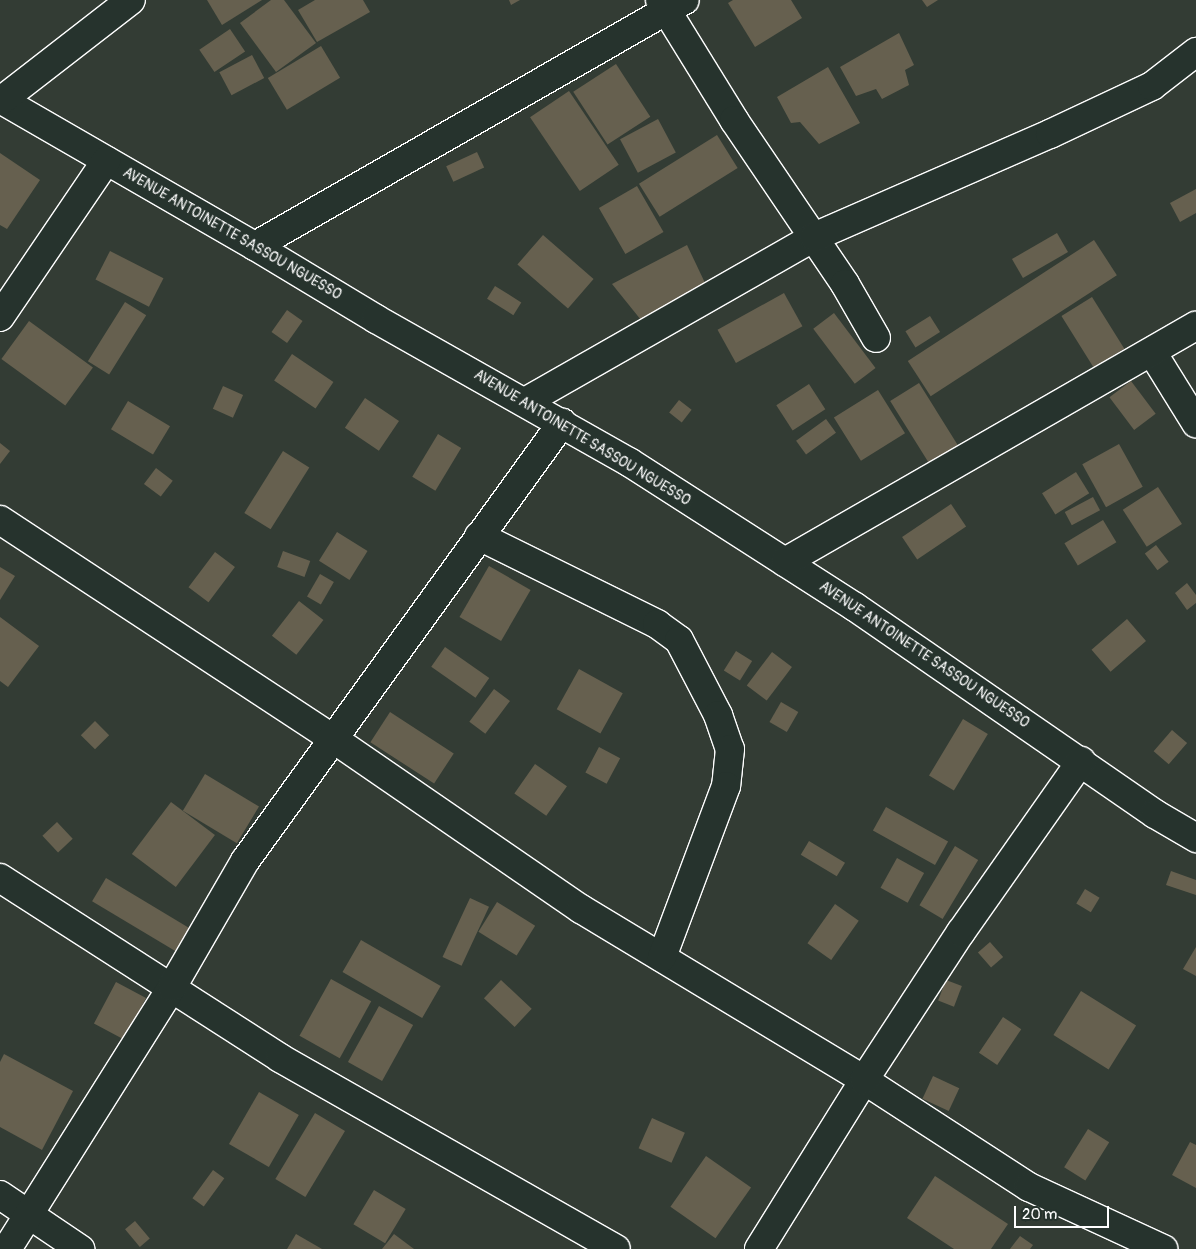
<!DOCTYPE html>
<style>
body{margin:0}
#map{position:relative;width:1196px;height:1249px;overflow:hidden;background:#333c34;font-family:Pangolin,sans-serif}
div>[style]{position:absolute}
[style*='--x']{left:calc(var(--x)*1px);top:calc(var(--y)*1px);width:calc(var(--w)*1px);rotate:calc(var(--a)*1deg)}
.building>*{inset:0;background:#66604f;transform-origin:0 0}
.roads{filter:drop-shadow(1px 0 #fff) drop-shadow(-1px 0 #fff) drop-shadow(0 1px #fff) drop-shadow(0 -1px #fff)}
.minor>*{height:28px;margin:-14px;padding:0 14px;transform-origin:14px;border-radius:14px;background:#26332d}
span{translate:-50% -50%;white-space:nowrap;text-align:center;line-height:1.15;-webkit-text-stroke:5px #26332d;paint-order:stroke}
.street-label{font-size:14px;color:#fff}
.scale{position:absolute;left:1014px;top:1206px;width:95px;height:22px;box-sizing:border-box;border:2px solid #fff;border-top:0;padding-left:6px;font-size:15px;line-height:18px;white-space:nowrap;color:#fff;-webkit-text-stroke:4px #26332d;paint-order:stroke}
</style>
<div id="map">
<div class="building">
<div style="clip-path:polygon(207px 0,262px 0,222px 25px)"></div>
<div style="clip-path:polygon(271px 0,284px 0,316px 43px,276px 72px,240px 23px)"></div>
<div style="clip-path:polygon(315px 0,363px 0,370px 12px,317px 42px,298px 10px)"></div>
<div style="clip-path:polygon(509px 0,520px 0,511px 5px)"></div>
<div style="clip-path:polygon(733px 0,791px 0,802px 18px,755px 47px,728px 3px)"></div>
<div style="clip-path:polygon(922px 0,938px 0,927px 7px)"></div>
<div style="left:230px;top:29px;width:27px;height:37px;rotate:56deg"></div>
<div style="clip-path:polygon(899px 33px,914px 65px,905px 70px,909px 85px,882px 99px,876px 89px,856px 96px,840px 67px)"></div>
<div style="left:321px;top:46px;width:37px;height:62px;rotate:59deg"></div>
<div style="left:252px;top:55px;width:26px;height:37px;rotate:62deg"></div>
<div style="left:616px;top:64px;width:63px;height:51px;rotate:57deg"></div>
<div style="clip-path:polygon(828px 67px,860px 123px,819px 144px,800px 122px,791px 123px,777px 97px)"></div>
<div style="left:569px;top:91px;width:89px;height:47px;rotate:56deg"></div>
<div style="left:658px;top:119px;width:38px;height:43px;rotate:62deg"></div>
<div style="left:717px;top:135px;width:39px;height:92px;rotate:58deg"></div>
<div style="left:477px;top:152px;width:17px;height:34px;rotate:65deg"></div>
<div style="clip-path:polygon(0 153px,40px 180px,7px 229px,0 225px)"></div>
<div style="left:637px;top:186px;width:53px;height:44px;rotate:60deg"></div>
<div style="clip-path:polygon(1196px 189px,1196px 213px,1180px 222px,1170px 203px)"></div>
<div style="left:1057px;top:233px;width:22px;height:52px;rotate:60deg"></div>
<div style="left:543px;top:235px;width:67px;height:39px;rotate:41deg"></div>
<div style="left:1094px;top:240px;width:42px;height:222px;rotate:57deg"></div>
<div style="clip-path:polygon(687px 245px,706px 285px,641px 320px,612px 284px)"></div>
<div style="left:110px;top:251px;width:60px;height:32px;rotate:27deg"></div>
<div style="left:495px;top:286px;width:31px;height:15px;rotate:32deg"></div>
<div style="left:784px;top:293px;width:38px;height:76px;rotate:61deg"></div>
<div style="left:1092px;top:297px;width:61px;height:36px;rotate:58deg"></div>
<div style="left:125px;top:302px;width:25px;height:70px;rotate:32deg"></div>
<div style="left:287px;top:310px;width:19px;height:27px;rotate:35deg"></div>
<div style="left:834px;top:313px;width:69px;height:26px;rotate:53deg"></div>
<div style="left:930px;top:316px;width:19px;height:29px;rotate:58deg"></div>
<div style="left:29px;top:321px;width:79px;height:47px;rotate:36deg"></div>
<div style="left:292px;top:354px;width:50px;height:32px;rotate:34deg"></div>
<div style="left:1131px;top:381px;width:41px;height:27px;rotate:53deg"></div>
<div style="left:919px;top:383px;width:78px;height:34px;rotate:58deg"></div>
<div style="left:809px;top:384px;width:30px;height:39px;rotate:57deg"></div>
<div style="left:223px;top:386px;width:22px;height:25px;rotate:24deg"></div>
<div style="left:878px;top:390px;width:51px;height:52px;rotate:58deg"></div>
<div style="left:365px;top:398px;width:41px;height:36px;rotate:34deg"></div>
<div style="left:679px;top:400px;width:16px;height:16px;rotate:38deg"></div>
<div style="left:128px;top:401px;width:49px;height:33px;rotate:31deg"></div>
<div style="left:826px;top:419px;width:17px;height:37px;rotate:54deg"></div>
<div style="left:438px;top:434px;width:27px;height:50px;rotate:31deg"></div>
<div style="clip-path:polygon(0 443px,10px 451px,0 464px)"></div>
<div style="left:1119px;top:444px;width:49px;height:42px;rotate:61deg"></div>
<div style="left:283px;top:451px;width:31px;height:73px;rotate:32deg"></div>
<div style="left:156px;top:468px;width:21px;height:20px;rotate:37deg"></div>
<div style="left:1076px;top:472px;width:25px;height:40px;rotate:58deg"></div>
<div style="left:1158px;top:487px;width:44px;height:42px;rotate:57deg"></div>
<div style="left:1093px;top:497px;width:15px;height:32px;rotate:62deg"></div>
<div style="left:951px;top:504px;width:27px;height:59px;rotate:56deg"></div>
<div style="left:1103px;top:520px;width:26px;height:45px;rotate:59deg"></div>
<div style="left:337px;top:532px;width:36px;height:34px;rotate:32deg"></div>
<div style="left:1156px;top:545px;width:21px;height:14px;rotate:53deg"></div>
<div style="left:283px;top:551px;width:29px;height:17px;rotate:20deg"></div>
<div style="left:215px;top:552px;width:25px;height:44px;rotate:37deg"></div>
<div style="left:489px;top:566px;width:48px;height:59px;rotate:30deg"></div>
<div style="clip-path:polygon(0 567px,15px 576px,0 600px)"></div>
<div style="left:320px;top:574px;width:16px;height:26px;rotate:30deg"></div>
<div style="clip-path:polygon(1187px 583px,1196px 595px,1196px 603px,1187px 610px,1175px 593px)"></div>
<div style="left:299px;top:601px;width:31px;height:44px;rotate:38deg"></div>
<div style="clip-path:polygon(0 617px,39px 646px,8px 687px,0 681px)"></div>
<div style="left:1127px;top:619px;width:29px;height:47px;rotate:49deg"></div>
<div style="left:445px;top:647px;width:54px;height:24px;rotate:35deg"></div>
<div style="left:736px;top:651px;width:19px;height:23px;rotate:32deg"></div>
<div style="left:772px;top:652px;width:25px;height:42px;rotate:37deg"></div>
<div style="left:579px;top:669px;width:50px;height:46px;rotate:29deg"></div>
<div style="left:494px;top:689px;width:20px;height:41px;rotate:37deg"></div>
<div style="left:781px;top:702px;width:20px;height:23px;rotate:30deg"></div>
<div style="left:390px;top:712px;width:76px;height:36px;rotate:33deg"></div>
<div style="left:963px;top:719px;width:29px;height:66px;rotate:31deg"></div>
<div style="left:95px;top:721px;width:20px;height:20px;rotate:45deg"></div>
<div style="left:1172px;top:730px;width:20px;height:28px;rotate:41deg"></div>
<div style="left:599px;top:747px;width:24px;height:29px;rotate:28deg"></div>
<div style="left:535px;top:764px;width:39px;height:36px;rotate:35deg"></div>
<div style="left:205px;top:774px;width:63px;height:43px;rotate:31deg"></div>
<div style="left:171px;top:802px;width:55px;height:65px;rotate:37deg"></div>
<div style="left:886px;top:807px;width:71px;height:27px;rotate:29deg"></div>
<div style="left:57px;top:822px;width:23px;height:20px;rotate:47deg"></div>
<div style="left:809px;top:841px;width:42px;height:16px;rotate:31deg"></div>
<div style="left:955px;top:846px;width:27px;height:69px;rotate:31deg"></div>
<div style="left:897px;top:858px;width:31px;height:34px;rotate:29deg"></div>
<div style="clip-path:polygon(1171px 871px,1196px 880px,1196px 895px,1166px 885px)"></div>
<div style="left:106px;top:878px;width:98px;height:27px;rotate:31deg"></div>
<div style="left:1085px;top:889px;width:17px;height:17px;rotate:31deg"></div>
<div style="left:470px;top:898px;width:21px;height:65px;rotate:25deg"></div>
<div style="left:497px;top:902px;width:45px;height:35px;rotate:32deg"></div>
<div style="left:835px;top:904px;width:29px;height:48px;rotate:35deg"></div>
<div style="left:361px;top:940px;width:92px;height:37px;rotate:30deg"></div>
<div style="left:990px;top:942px;width:20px;height:16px;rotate:49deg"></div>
<div style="clip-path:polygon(1196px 947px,1196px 976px,1183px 969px)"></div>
<div style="left:331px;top:979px;width:46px;height:65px;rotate:29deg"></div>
<div style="left:501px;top:980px;width:42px;height:25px;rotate:43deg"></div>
<div style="left:946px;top:980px;width:17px;height:22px;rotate:21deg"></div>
<div style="left:116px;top:982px;width:34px;height:47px;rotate:28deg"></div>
<div style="left:1081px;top:991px;width:65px;height:52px;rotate:32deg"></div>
<div style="left:379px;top:1006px;width:39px;height:64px;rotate:29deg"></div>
<div style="left:1003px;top:1017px;width:22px;height:43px;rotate:34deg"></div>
<div style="clip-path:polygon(4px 1054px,73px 1091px,42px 1150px,0 1127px,0 1062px)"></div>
<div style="left:933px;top:1076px;width:29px;height:25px;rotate:25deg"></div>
<div style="left:259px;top:1092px;width:46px;height:60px;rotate:30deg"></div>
<div style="left:315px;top:1113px;width:35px;height:77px;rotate:31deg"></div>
<div style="left:652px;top:1118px;width:36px;height:33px;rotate:24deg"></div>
<div style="left:1088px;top:1129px;width:25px;height:45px;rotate:32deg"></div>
<div style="clip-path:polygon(1190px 1142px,1196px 1145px,1196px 1188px,1172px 1175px)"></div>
<div style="left:706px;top:1156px;width:55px;height:62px;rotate:35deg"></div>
<div style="left:213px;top:1170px;width:14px;height:35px;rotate:36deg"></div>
<div style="clip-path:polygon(935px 1176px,1008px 1224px,991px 1249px,954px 1249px,907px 1218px)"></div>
<div style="left:374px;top:1190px;width:37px;height:40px;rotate:31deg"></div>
<div style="left:135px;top:1221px;width:23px;height:13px;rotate:50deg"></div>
<div style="clip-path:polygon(296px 1234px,322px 1249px,287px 1249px)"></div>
<div style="clip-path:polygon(394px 1234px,414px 1249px,382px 1249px)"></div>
<div style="clip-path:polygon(1020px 1236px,1033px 1245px,1030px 1249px,1010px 1249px)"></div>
</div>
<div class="roads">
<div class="minor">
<div style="--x:660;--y:0;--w:141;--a:58.3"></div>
<div style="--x:734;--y:120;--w:198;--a:55.9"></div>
<div style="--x:845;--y:284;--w:62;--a:60.1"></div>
<div style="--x:0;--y:99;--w:294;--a:30"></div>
<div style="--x:255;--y:246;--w:141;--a:31.1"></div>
<div style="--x:376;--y:319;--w:291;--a:29.5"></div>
<div style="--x:629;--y:462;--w:269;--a:32.7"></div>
<div style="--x:855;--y:607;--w:364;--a:34.6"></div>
<div style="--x:1155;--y:814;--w:48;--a:30.3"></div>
<div style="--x:2;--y:100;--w:163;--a:-37.8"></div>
<div style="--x:255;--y:246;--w:495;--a:-29.8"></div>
<div style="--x:0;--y:317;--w:189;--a:-55.8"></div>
<div style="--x:1152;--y:352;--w:84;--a:58.2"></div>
<div style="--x:525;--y:402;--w:333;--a:-29.7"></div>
<div style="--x:814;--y:237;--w:257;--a:-23.6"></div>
<div style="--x:1050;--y:134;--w:113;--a:-25.2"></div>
<div style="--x:1152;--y:86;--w:56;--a:-37.7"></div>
<div style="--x:0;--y:520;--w:397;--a:33.3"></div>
<div style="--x:332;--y:738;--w:302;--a:34.5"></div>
<div style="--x:581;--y:909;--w:331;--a:31.1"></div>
<div style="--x:864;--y:1080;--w:197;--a:33"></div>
<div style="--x:1029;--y:1187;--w:148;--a:24.8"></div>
<div style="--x:479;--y:536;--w:199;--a:26.3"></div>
<div style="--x:657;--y:624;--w:27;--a:36"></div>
<div style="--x:679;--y:640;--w:85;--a:62.5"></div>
<div style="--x:718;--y:715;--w:36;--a:71"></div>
<div style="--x:730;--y:749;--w:37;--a:96"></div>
<div style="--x:726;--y:786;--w:183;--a:110.5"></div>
<div style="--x:785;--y:562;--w:474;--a:-29.9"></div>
<div style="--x:0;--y:878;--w:333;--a:32.7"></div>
<div style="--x:280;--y:1058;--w:386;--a:29.6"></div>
<div style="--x:0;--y:1195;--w:97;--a:34"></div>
<div style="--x:7;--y:1249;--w:310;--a:-57.8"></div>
<div style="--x:172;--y:987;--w:146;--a:-59.9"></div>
<div style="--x:245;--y:861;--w:541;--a:-54.11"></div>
<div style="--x:759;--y:1249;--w:199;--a:-58.1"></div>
<div style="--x:864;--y:1080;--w:177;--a:-56.8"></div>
<div style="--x:961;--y:932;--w:209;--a:-54.9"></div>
</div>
</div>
<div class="street-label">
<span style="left:232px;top:234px;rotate:30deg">AVENUE ANTOINETTE SASSOU NGUESSO</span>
<span style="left:582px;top:438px;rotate:31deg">AVENUE ANTOINETTE SASSOU NGUESSO</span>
<span style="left:924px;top:655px;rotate:34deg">AVENUE ANTOINETTE SASSOU NGUESSO</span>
</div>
<div class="scale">20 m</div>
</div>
